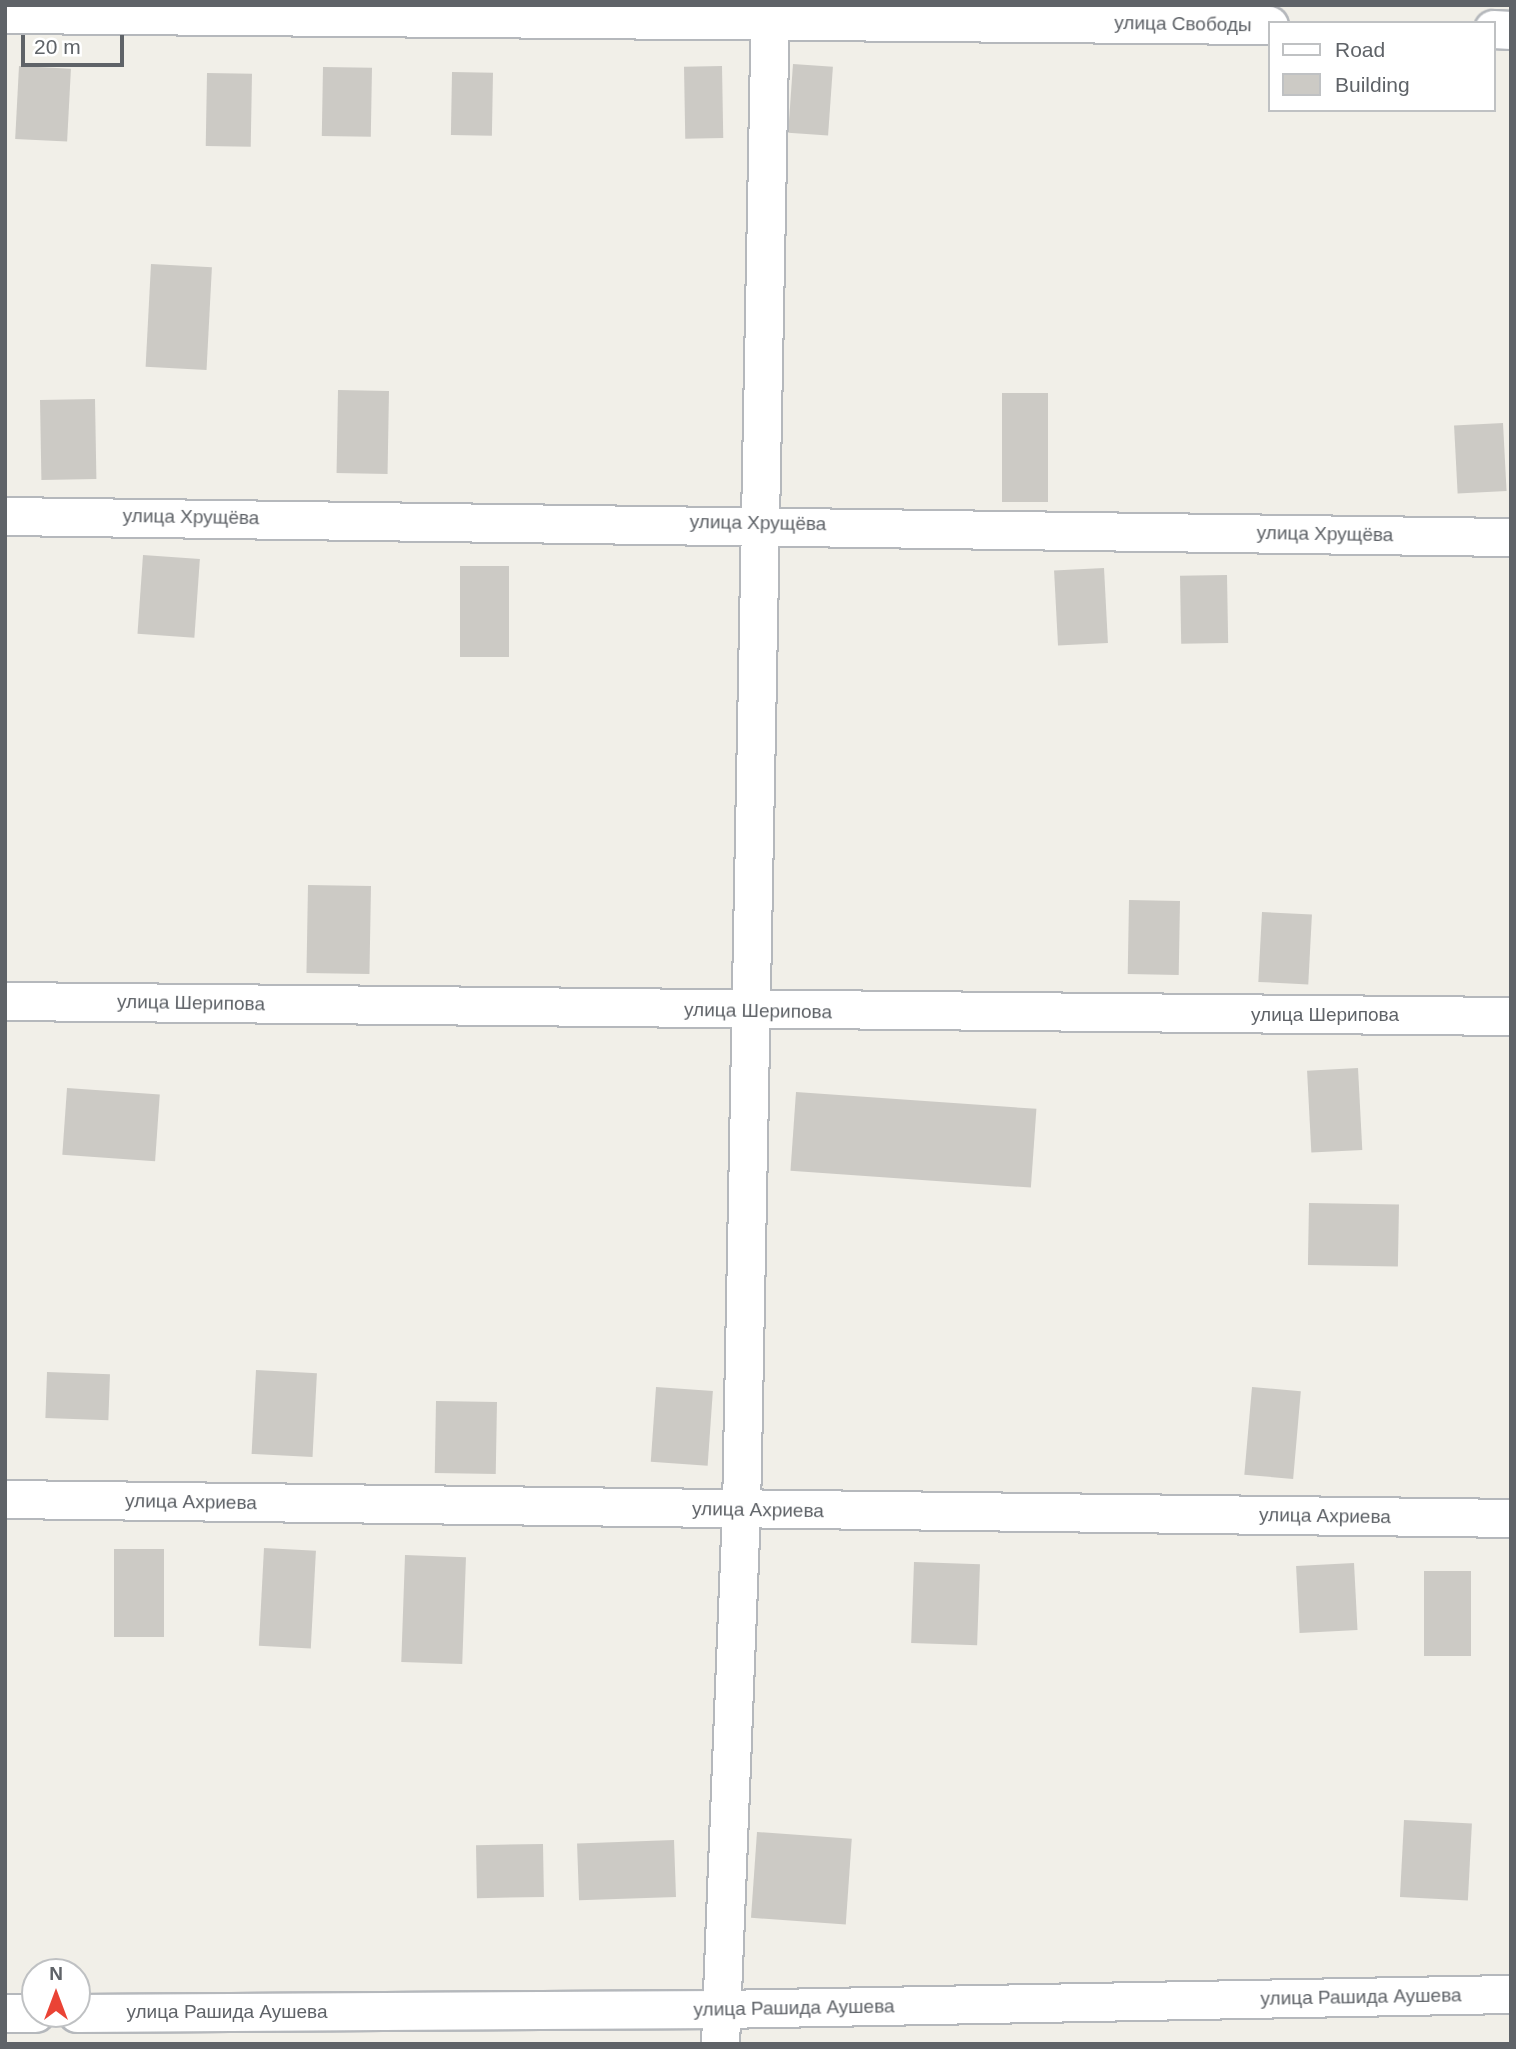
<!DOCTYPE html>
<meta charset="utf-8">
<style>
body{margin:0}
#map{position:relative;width:1516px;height:2049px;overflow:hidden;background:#f1efe8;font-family:Helvetica,sans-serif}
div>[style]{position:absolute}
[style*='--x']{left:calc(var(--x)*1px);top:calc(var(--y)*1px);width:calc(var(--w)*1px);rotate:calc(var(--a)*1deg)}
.building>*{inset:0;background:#cccac5;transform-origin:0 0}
.roads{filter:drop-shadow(2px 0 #b5b8bc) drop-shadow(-2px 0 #b5b8bc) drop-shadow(0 2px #b5b8bc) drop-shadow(0 -2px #b5b8bc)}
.minor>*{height:37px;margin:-18.5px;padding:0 18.5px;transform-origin:18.5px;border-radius:18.5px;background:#fff}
span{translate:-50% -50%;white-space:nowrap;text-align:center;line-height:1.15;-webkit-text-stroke:6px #fff;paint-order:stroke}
.street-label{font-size:19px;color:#5f6368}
.frame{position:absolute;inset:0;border:7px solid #5f6368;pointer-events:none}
.legend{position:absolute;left:1268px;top:21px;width:228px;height:91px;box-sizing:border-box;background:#fff;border:2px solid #bfc1c3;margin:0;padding:9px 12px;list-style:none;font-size:21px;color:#5f6368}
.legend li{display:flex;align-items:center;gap:14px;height:35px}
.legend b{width:35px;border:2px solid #bfc1c3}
.north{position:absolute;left:21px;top:1958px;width:70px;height:70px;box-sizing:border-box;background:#fff;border:2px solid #bfc1c3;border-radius:50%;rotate:0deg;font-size:19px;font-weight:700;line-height:28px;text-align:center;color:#5f6368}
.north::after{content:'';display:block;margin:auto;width:24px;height:32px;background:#ea4335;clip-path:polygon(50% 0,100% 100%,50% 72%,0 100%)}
.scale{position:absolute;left:21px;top:35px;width:103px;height:32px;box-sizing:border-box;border:4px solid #5f6368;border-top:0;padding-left:9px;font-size:21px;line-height:24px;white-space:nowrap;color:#5f6368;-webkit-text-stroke:5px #fff;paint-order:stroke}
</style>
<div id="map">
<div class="building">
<div style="left:793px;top:64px;width:40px;height:69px;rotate:4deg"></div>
<div style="left:19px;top:66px;width:52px;height:73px;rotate:3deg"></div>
<div style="left:722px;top:66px;width:72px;height:38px;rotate:89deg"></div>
<div style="left:323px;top:67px;width:49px;height:69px;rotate:1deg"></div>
<div style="left:452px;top:72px;width:41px;height:63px;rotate:1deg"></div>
<div style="left:207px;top:73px;width:45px;height:73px;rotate:1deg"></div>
<div style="left:151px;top:264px;width:61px;height:103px;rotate:3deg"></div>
<div style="left:338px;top:390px;width:51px;height:83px;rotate:1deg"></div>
<div style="left:1048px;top:393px;width:109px;height:46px;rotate:90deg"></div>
<div style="left:95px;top:399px;width:80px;height:55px;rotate:89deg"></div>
<div style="left:1503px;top:423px;width:68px;height:49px;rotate:87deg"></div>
<div style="left:143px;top:555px;width:57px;height:79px;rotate:4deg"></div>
<div style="left:460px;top:566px;width:49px;height:91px"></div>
<div style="left:1104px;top:568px;width:75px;height:50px;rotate:87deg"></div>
<div style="left:1227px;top:575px;width:68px;height:47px;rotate:89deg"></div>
<div style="left:308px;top:885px;width:63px;height:88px;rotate:1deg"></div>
<div style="left:1129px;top:900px;width:51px;height:74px;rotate:1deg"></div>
<div style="left:1262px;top:912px;width:50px;height:70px;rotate:3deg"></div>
<div style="left:1358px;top:1068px;width:82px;height:51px;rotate:87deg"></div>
<div style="left:67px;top:1088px;width:93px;height:67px;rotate:4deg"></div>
<div style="left:796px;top:1092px;width:241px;height:79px;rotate:4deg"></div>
<div style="left:1309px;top:1203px;width:90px;height:62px;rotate:1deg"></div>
<div style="left:256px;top:1370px;width:61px;height:84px;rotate:3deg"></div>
<div style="left:47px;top:1372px;width:63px;height:46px;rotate:2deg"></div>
<div style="left:656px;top:1387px;width:57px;height:75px;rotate:4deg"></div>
<div style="left:1252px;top:1387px;width:49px;height:88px;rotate:5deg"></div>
<div style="left:436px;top:1401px;width:61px;height:72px;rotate:1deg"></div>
<div style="left:264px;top:1548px;width:52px;height:98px;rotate:3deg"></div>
<div style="left:114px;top:1549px;width:50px;height:88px"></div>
<div style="left:405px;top:1555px;width:61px;height:107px;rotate:2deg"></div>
<div style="left:914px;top:1562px;width:66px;height:81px;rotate:2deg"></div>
<div style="left:1354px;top:1563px;width:67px;height:58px;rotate:87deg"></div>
<div style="left:1424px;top:1571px;width:47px;height:85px"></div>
<div style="left:1404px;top:1820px;width:68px;height:77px;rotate:3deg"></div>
<div style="left:757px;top:1832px;width:95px;height:86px;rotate:4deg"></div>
<div style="left:674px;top:1840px;width:57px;height:97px;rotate:88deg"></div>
<div style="left:543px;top:1844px;width:53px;height:67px;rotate:89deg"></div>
</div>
<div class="roads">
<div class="minor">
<div style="--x:5;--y:14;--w:1264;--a:0.5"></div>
<div style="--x:1493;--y:29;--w:18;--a:3"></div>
<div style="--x:5;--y:516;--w:1506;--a:0.8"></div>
<div style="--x:5;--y:1001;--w:1506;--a:0.57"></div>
<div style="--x:5;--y:1499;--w:1506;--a:0.72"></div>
<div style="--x:5;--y:2013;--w:30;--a:0"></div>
<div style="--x:77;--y:2013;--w:643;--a:-0.36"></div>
<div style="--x:720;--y:2009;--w:791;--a:-1.09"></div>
<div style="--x:720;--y:2044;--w:534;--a:-87.75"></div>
<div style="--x:741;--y:1510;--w:1505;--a:-88.9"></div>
</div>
</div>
<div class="street-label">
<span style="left:1183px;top:24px;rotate:1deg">улица Свободы</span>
<span style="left:191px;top:517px;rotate:1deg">улица Хрущёва</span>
<span style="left:758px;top:523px;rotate:1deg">улица Хрущёва</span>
<span style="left:1325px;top:534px;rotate:1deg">улица Хрущёва</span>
<span style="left:191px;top:1003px;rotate:1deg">улица Шерипова</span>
<span style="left:758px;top:1011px;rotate:1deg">улица Шерипова</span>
<span style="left:1325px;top:1015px">улица Шерипова</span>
<span style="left:191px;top:1502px;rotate:1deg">улица Ахриева</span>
<span style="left:758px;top:1510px;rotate:1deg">улица Ахриева</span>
<span style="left:1325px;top:1516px;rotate:1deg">улица Ахриева</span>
<span style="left:1361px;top:1997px;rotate:-1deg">улица Рашида Аушева</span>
<span style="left:794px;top:2008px;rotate:-1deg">улица Рашида Аушева</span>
<span style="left:227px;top:2012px">улица Рашида Аушева</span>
</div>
<div class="frame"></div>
<ul class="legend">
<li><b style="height:9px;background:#fff"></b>Road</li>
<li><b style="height:19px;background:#cccac5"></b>Building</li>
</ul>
<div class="north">N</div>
<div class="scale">20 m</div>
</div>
